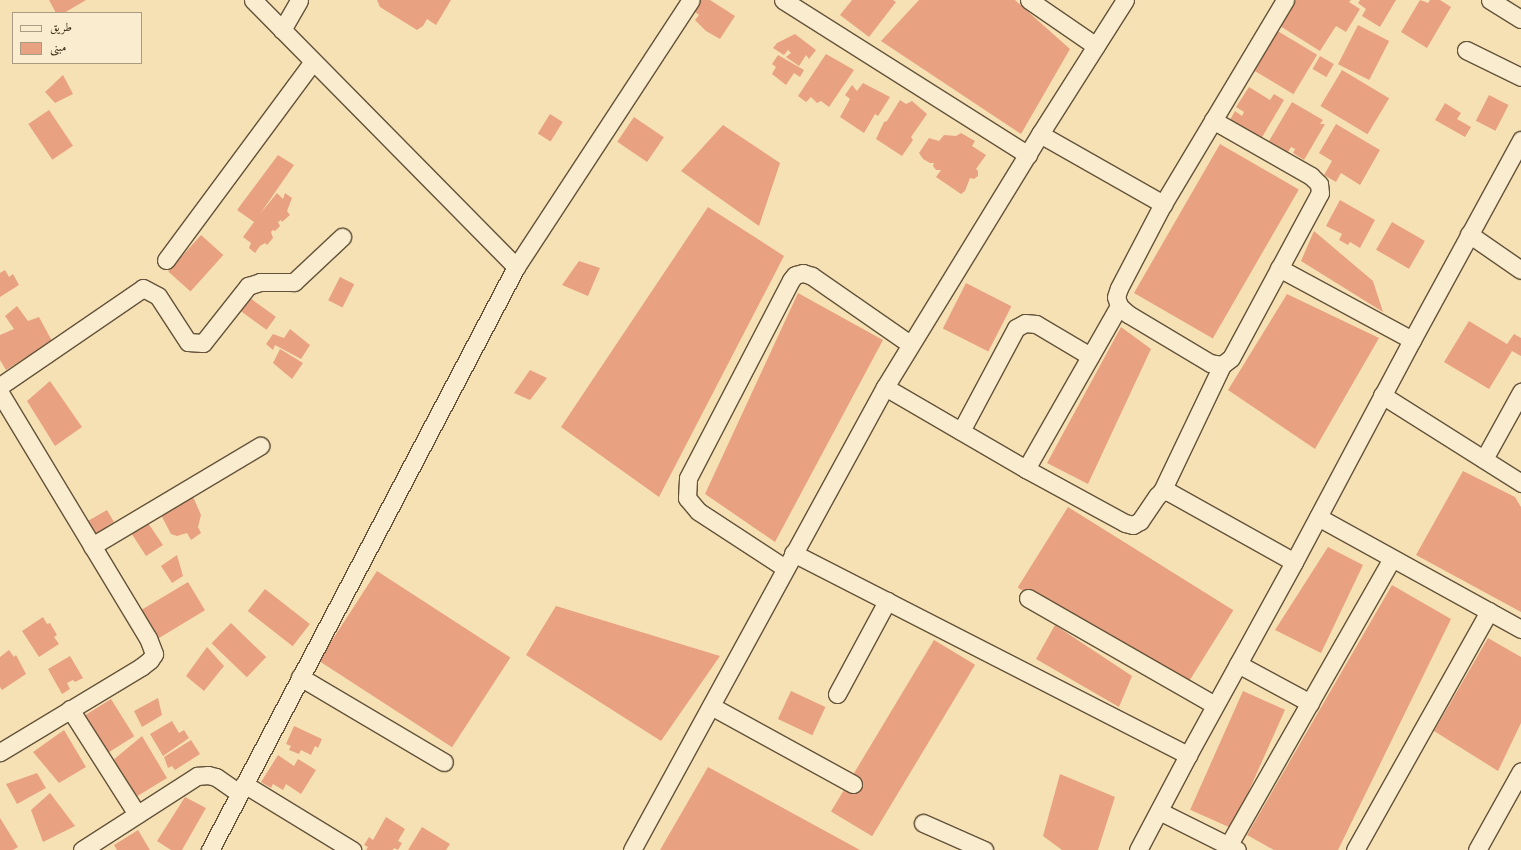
<!DOCTYPE html>
<meta charset="utf-8">
<style>
body{margin:0}
#map{position:relative;width:1521px;height:850px;overflow:hidden;background:#f6e1b5;font-family:"IM FELL Great Primer",Amiri,serif}
div>[style]{position:absolute}
[style*='--x']{left:calc(var(--x)*1px);top:calc(var(--y)*1px);width:calc(var(--w)*1px);rotate:calc(var(--a)*1deg)}
.building>*{inset:0;background:#e9a281;transform-origin:0 0}
.roads{filter:drop-shadow(1px 0 #64533a) drop-shadow(-1px 0 #64533a) drop-shadow(0 1px #64533a) drop-shadow(0 -1px #64533a)}
.minor>*{height:17px;margin:-8.5px;padding:0 8.5px;transform-origin:8.5px;border-radius:8.5px;background:#f9eccf}
span{translate:-50% -50%;white-space:nowrap;text-align:center;line-height:1.15;-webkit-text-stroke:3px #f9eccf;paint-order:stroke}
.legend{position:absolute;left:12px;top:12px;width:130px;height:52px;box-sizing:border-box;background:#f9eccf;border:1px solid #aa9c83;margin:0;padding:5px 7px;list-style:none;font-size:12px;color:#342411}
.legend li{display:flex;align-items:center;gap:8px;height:20px}
.legend b{width:20px;border:1px solid #aa9c83}
</style>
<div id="map">
<div class="building">
<div style="clip-path:polygon(49px 0,86px 0,64px 13px,56px 13px)"></div>
<div style="clip-path:polygon(377px 0,451px 0,436px 25px,427px 19px,423px 26px,417px 30px,380px 7px)"></div>
<div style="clip-path:polygon(700px 0,710px 0,735px 16px,720px 39px,706px 31px,695px 20px,699px 15px,695px 12px)"></div>
<div style="clip-path:polygon(852px 0,893px 0,896px 2px,869px 37px,840px 15px)"></div>
<div style="clip-path:polygon(919px 0,1015px 0,1070px 49px,1021px 134px,881px 41px)"></div>
<div style="clip-path:polygon(1296px 0,1351px 0,1349px 2px,1360px 9px,1346px 32px,1336px 26px,1320px 51px,1280px 26px)"></div>
<div style="clip-path:polygon(1360px 0,1396px 0,1380px 27px,1362px 16px,1366px 9px,1358px 3px)"></div>
<div style="clip-path:polygon(1420px 0,1428px 3px,1430px 0,1440px 0,1451px 7px,1427px 48px,1401px 32px)"></div>
<div style="left:1358px;top:25px;width:35px;height:44px;rotate:27deg"></div>
<div style="left:1276px;top:30px;width:48px;height:46px;rotate:31deg"></div>
<div style="clip-path:polygon(795px 34px,816px 50px,809px 59px,806px 55px,799px 66px,786px 57px,791px 53px,788px 50px,784px 55px,773px 48px,777px 43px)"></div>
<div style="clip-path:polygon(826px 54px,854px 70px,829px 107px,821px 101px,817px 103px,811px 97px,806px 102px,798px 96px)"></div>
<div style="clip-path:polygon(778px 55px,804px 70px,800px 77px,794px 73px,786px 85px,772px 74px,776px 67px,772px 64px)"></div>
<div style="left:1320px;top:56px;width:16px;height:15px;rotate:30deg"></div>
<div style="left:1342px;top:70px;width:55px;height:42px;rotate:31deg"></div>
<div style="clip-path:polygon(63px 75px,73px 94px,55px 103px,45px 92px)"></div>
<div style="clip-path:polygon(863px 83px,890px 97px,878px 116px,875px 114px,864px 133px,840px 117px,850px 99px,845px 95px,852px 85px,857px 91px)"></div>
<div style="clip-path:polygon(1249px 87px,1270px 100px,1274px 94px,1284px 100px,1261px 139px,1230px 120px,1235px 111px,1242px 116px,1244px 112px,1236px 107px)"></div>
<div style="left:1489px;top:95px;width:22px;height:29px;rotate:27deg"></div>
<div style="clip-path:polygon(900px 100px,906px 104px,912px 101px,927px 114px,911px 137px,913px 140px,902px 156px,876px 139px,884px 122px,887px 121px)"></div>
<div style="clip-path:polygon(1292px 102px,1323px 120px,1320px 124px,1325px 124px,1304px 160px,1293px 153px,1295px 149px,1291px 147px,1288px 152px,1269px 141px)"></div>
<div style="clip-path:polygon(1445px 103px,1461px 113px,1457px 119px,1471px 127px,1465px 137px,1435px 120px)"></div>
<div style="left:49px;top:110px;width:43px;height:25px;rotate:56deg"></div>
<div style="left:550px;top:114px;width:15px;height:23px;rotate:32deg"></div>
<div style="left:634px;top:117px;width:36px;height:30px;rotate:34deg"></div>
<div style="clip-path:polygon(1336px 124px,1380px 150px,1360px 185px,1341px 173px,1336px 182px,1324px 175px,1332px 161px,1319px 153px)"></div>
<div style="clip-path:polygon(723px 125px,780px 163px,759px 226px,681px 171px)"></div>
<div style="clip-path:polygon(961px 133px,975px 141px,972px 146px,986px 155px,976px 169px,978px 171px,978px 176px,974px 179px,970px 178px,965px 191px,961px 194px,936px 177px,941px 170px,936px 170px,933px 166px,934px 163px,930px 163px,923px 159px,919px 153px,929px 138px,939px 141px,944px 135px,956px 136px)"></div>
<div style="left:1220px;top:144px;width:91px;height:172px;rotate:30deg"></div>
<div style="clip-path:polygon(278px 155px,294px 165px,260px 214px,277px 193px,283px 199px,285px 193px,292px 198px,287px 211px,290px 215px,282px 222px,281px 220px,278px 222px,280px 226px,275px 231px,273px 230px,271px 232px,273px 238px,267px 245px,265px 243px,260px 246px,255px 253px,249px 248px,251px 243px,243px 237px,254px 222px,237px 210px)"></div>
<div style="clip-path:polygon(1340px 200px,1375px 220px,1360px 248px,1350px 242px,1348px 245px,1339px 240px,1342px 234px,1326px 226px)"></div>
<div style="clip-path:polygon(708px 207px,784px 256px,659px 497px,561px 427px)"></div>
<div style="left:1392px;top:222px;width:38px;height:32px;rotate:30deg"></div>
<div style="clip-path:polygon(1314px 231px,1373px 281px,1383px 312px,1301px 261px)"></div>
<div style="left:201px;top:235px;width:30px;height:49px;rotate:42deg"></div>
<div style="clip-path:polygon(579px 261px,600px 268px,588px 296px,562px 285px)"></div>
<div style="clip-path:polygon(5px 270px,9px 277px,13px 274px,19px 285px,0 297px,0 273px)"></div>
<div style="left:340px;top:277px;width:16px;height:26px;rotate:27deg"></div>
<div style="left:966px;top:283px;width:51px;height:51px;rotate:27deg"></div>
<div style="clip-path:polygon(798px 293px,883px 340px,775px 542px,705px 494px)"></div>
<div style="clip-path:polygon(1287px 294px,1379px 338px,1315px 449px,1228px 390px)"></div>
<div style="left:250px;top:298px;width:32px;height:16px;rotate:36deg"></div>
<div style="clip-path:polygon(17px 306px,28px 321px,39px 317px,52px 341px,6px 370px,0 360px,0 335px,14px 329px,5px 316px)"></div>
<div style="clip-path:polygon(1469px 321px,1507px 344px,1514px 334px,1521px 338px,1521px 356px,1512px 351px,1489px 389px,1444px 362px)"></div>
<div style="clip-path:polygon(1121px 327px,1151px 349px,1088px 484px,1047px 463px)"></div>
<div style="clip-path:polygon(290px 329px,310px 345px,301px 359px,275px 345px,273px 350px,266px 344px,273px 334px,284px 338px)"></div>
<div style="clip-path:polygon(280px 349px,303px 363px,292px 379px,273px 363px)"></div>
<div style="clip-path:polygon(530px 370px,547px 378px,530px 400px,514px 393px)"></div>
<div style="clip-path:polygon(50px 381px,82px 427px,55px 446px,27px 401px)"></div>
<div style="clip-path:polygon(1463px 471px,1515px 497px,1521px 507px,1521px 612px,1416px 555px)"></div>
<div style="clip-path:polygon(191px 492px,201px 515px,198px 527px,201px 533px,191px 540px,187px 533px,177px 536px,171px 534px,160px 513px)"></div>
<div style="left:1068px;top:507px;width:195px;height:95px;rotate:32deg"></div>
<div style="clip-path:polygon(107px 510px,114px 522px,107px 526px,109px 530px,95px 538px,86px 522px)"></div>
<div style="clip-path:polygon(153px 512px,157px 518px,148px 523px,163px 545px,146px 556px,128px 528px)"></div>
<div style="clip-path:polygon(1328px 547px,1363px 565px,1321px 653px,1275px 630px)"></div>
<div style="clip-path:polygon(177px 555px,183px 576px,172px 583px,161px 566px)"></div>
<div style="left:377px;top:571px;width:159px;height:107px;rotate:33deg"></div>
<div style="left:188px;top:582px;width:33px;height:57px;rotate:59deg"></div>
<div style="clip-path:polygon(1392px 585px,1451px 619px,1338px 850px,1274px 850px,1247px 835px)"></div>
<div style="left:265px;top:589px;width:57px;height:28px;rotate:38deg"></div>
<div style="clip-path:polygon(556px 606px,720px 656px,661px 741px,526px 655px)"></div>
<div style="clip-path:polygon(43px 617px,47px 624px,50px 623px,57px 635px,54px 637px,59px 644px,39px 657px,22px 631px)"></div>
<div style="left:231px;top:623px;width:49px;height:28px;rotate:44deg"></div>
<div style="clip-path:polygon(1055px 625px,1132px 676px,1119px 707px,1036px 659px)"></div>
<div style="clip-path:polygon(1488px 638px,1521px 657px,1521px 723px,1498px 771px,1434px 731px)"></div>
<div style="left:934px;top:640px;width:48px;height:200px;rotate:31deg"></div>
<div style="clip-path:polygon(207px 647px,224px 666px,204px 691px,186px 676px)"></div>
<div style="clip-path:polygon(9px 650px,14px 657px,16px 655px,26px 674px,2px 690px,0 687px,0 657px)"></div>
<div style="clip-path:polygon(70px 656px,83px 678px,75px 682px,73px 680px,67px 683px,70px 689px,62px 694px,48px 669px)"></div>
<div style="left:791px;top:691px;width:38px;height:31px;rotate:25deg"></div>
<div style="left:1243px;top:691px;width:46px;height:130px;rotate:24deg"></div>
<div style="clip-path:polygon(158px 698px,162px 715px,142px 727px,134px 711px)"></div>
<div style="left:111px;top:699px;width:44px;height:31px;rotate:58deg"></div>
<div style="clip-path:polygon(172px 721px,179px 733px,184px 730px,189px 738px,163px 756px,150px 734px)"></div>
<div style="clip-path:polygon(294px 726px,322px 739px,318px 748px,315px 746px,311px 755px,301px 750px,299px 754px,289px 750px,291px 746px,286px 744px)"></div>
<div style="clip-path:polygon(64px 730px,86px 767px,59px 783px,33px 752px)"></div>
<div style="clip-path:polygon(142px 736px,167px 778px,136px 797px,112px 761px)"></div>
<div style="clip-path:polygon(191px 740px,200px 754px,175px 770px,172px 766px,168px 768px,164px 757px)"></div>
<div style="clip-path:polygon(278px 755px,294px 766px,298px 759px,316px 770px,301px 794px,286px 784px,283px 790px,273px 784px,271px 788px,261px 782px)"></div>
<div style="clip-path:polygon(708px 767px,860px 850px,660px 850px)"></div>
<div style="clip-path:polygon(37px 773px,46px 788px,17px 804px,6px 784px)"></div>
<div style="clip-path:polygon(1060px 774px,1115px 797px,1098px 850px,1062px 850px,1043px 836px)"></div>
<div style="clip-path:polygon(50px 793px,75px 826px,43px 842px,31px 810px)"></div>
<div style="clip-path:polygon(185px 797px,206px 808px,182px 850px,171px 850px,157px 841px)"></div>
<div style="clip-path:polygon(386px 817px,405px 829px,398px 841px,402px 843px,398px 850px,394px 848px,393px 850px,366px 850px,368px 847px,364px 845px,369px 837px,373px 840px)"></div>
<div style="clip-path:polygon(0 818px,18px 847px,13px 850px,0 850px)"></div>
<div style="clip-path:polygon(422px 827px,450px 844px,446px 850px,408px 850px)"></div>
<div style="clip-path:polygon(138px 830px,150px 850px,117px 850px,114px 845px)"></div>
</div>
<div class="roads">
<div class="minor">
<div style="--x:253;--y:0;--w:375;--a:45.4"></div>
<div style="--x:783;--y:0;--w:290;--a:32.3"></div>
<div style="--x:1029;--y:0;--w:81;--a:34.5"></div>
<div style="--x:1125;--y:0;--w:159;--a:122.4"></div>
<div style="--x:1040;--y:134;--w:142;--a:29.6"></div>
<div style="--x:1490;--y:0;--w:36;--a:32"></div>
<div style="--x:282;--y:30;--w:34;--a:-60"></div>
<div style="--x:1466;--y:50;--w:61;--a:26.1"></div>
<div style="--x:1469;--y:234;--w:63;--a:34.7"></div>
<div style="--x:166;--y:260;--w:247;--a:-53.5"></div>
<div style="--x:1279;--y:268;--w:151;--a:28.4"></div>
<div style="--x:1222;--y:365;--w:12;--a:-171"></div>
<div style="--x:1210;--y:363;--w:96;--a:-149.1"></div>
<div style="--x:1128;--y:314;--w:12;--a:-138"></div>
<div style="--x:1119;--y:306;--w:9;--a:-108"></div>
<div style="--x:1116;--y:297;--w:9;--a:-72"></div>
<div style="--x:1119;--y:288;--w:95;--a:-62.4"></div>
<div style="--x:1163;--y:204;--w:238;--a:-59.1"></div>
<div style="--x:0;--y:386;--w:173;--a:-34.4"></div>
<div style="--x:143;--y:288;--w:17;--a:28"></div>
<div style="--x:158;--y:296;--w:55;--a:56.9"></div>
<div style="--x:188;--y:342;--w:15;--a:4"></div>
<div style="--x:203;--y:343;--w:73;--a:-51.7"></div>
<div style="--x:248;--y:286;--w:13;--a:-18"></div>
<div style="--x:260;--y:282;--w:34;--a:0"></div>
<div style="--x:294;--y:282;--w:66;--a:-43.2"></div>
<div style="--x:885;--y:387;--w:163;--a:30.2"></div>
<div style="--x:1026;--y:469;--w:113;--a:28.6"></div>
<div style="--x:1125;--y:523;--w:8;--a:14"></div>
<div style="--x:1133;--y:525;--w:8;--a:-30"></div>
<div style="--x:1140;--y:521;--w:30;--a:-56"></div>
<div style="--x:1157;--y:496;--w:7;--a:-45"></div>
<div style="--x:1162;--y:491;--w:7;--a:8"></div>
<div style="--x:1169;--y:492;--w:143;--a:29.2"></div>
<div style="--x:0;--y:393;--w:286;--a:58.9"></div>
<div style="--x:148;--y:638;--w:17;--a:69"></div>
<div style="--x:154;--y:654;--w:7;--a:124"></div>
<div style="--x:150;--y:660;--w:11;--a:142"></div>
<div style="--x:141;--y:667;--w:165;--a:148.9"></div>
<div style="--x:1382;--y:395;--w:165;--a:32.3"></div>
<div style="--x:961;--y:431;--w:117;--a:-61.9"></div>
<div style="--x:1016;--y:328;--w:10;--a:-29"></div>
<div style="--x:1025;--y:323;--w:11;--a:5"></div>
<div style="--x:1036;--y:324;--w:63;--a:30.7"></div>
<div style="--x:1484;--y:459;--w:77;--a:-61.1"></div>
<div style="--x:1026;--y:469;--w:188;--a:-60.3"></div>
<div style="--x:1162;--y:491;--w:140;--a:-64.5"></div>
<div style="--x:1222;--y:365;--w:11;--a:-38"></div>
<div style="--x:1231;--y:358;--w:187;--a:-61.7"></div>
<div style="--x:1320;--y:193;--w:9;--a:-96"></div>
<div style="--x:1319;--y:184;--w:11;--a:-135"></div>
<div style="--x:1311;--y:176;--w:113;--a:-150.3"></div>
<div style="--x:1318;--y:517;--w:232;--a:28.9"></div>
<div style="--x:92;--y:546;--w:196;--a:-30.8"></div>
<div style="--x:793;--y:553;--w:444;--a:27.1"></div>
<div style="--x:785;--y:568;--w:104;--a:-146.8"></div>
<div style="--x:698;--y:511;--w:17;--a:-130"></div>
<div style="--x:687;--y:498;--w:20;--a:-87"></div>
<div style="--x:688;--y:478;--w:223;--a:-62.5"></div>
<div style="--x:791;--y:280;--w:6;--a:-51"></div>
<div style="--x:795;--y:275;--w:8;--a:-14"></div>
<div style="--x:803;--y:273;--w:9;--a:18"></div>
<div style="--x:812;--y:276;--w:119;--a:34.8"></div>
<div style="--x:1028;--y:598;--w:215;--a:29.8"></div>
<div style="--x:1238;--y:664;--w:82;--a:28.4"></div>
<div style="--x:300;--y:677;--w:167;--a:30.6"></div>
<div style="--x:837;--y:694;--w:106;--a:-61.7"></div>
<div style="--x:711;--y:706;--w:162;--a:28.8"></div>
<div style="--x:70;--y:709;--w:125;--a:57.5"></div>
<div style="--x:244;--y:784;--w:127;--a:31.4"></div>
<div style="--x:1159;--y:811;--w:87;--a:26.6"></div>
<div style="--x:923;--y:823;--w:67;--a:23.9"></div>
<div style="--x:1228;--y:846;--w:331;--a:-60.3"></div>
<div style="--x:82;--y:850;--w:137;--a:-32.8"></div>
<div style="--x:197;--y:776;--w:11;--a:-5"></div>
<div style="--x:208;--y:775;--w:8;--a:14"></div>
<div style="--x:216;--y:777;--w:28;--a:35"></div>
<div style="--x:210;--y:850;--w:658;--a:-62.31"></div>
<div style="--x:516;--y:267;--w:319;--a:-56.8"></div>
<div style="--x:632;--y:850;--w:528;--a:-61.35"></div>
<div style="--x:885;--y:387;--w:297;--a:-58.5"></div>
<div style="--x:1138;--y:850;--w:107;--a:-62.2"></div>
<div style="--x:1188;--y:755;--w:220;--a:-61.2"></div>
<div style="--x:1294;--y:562;--w:251;--a:-62"></div>
<div style="--x:1412;--y:340;--w:228;--a:-61.4"></div>
<div style="--x:1355;--y:850;--w:274;--a:-60.7"></div>
<div style="--x:1477;--y:850;--w:90;--a:-60.9"></div>
</div>
</div>
<ul class="legend">
<li><b style="height:5px;background:#f9eccf"></b>طريق</li>
<li><b style="height:11px;background:#e9a281"></b>مبنى</li>
</ul>
</div>
